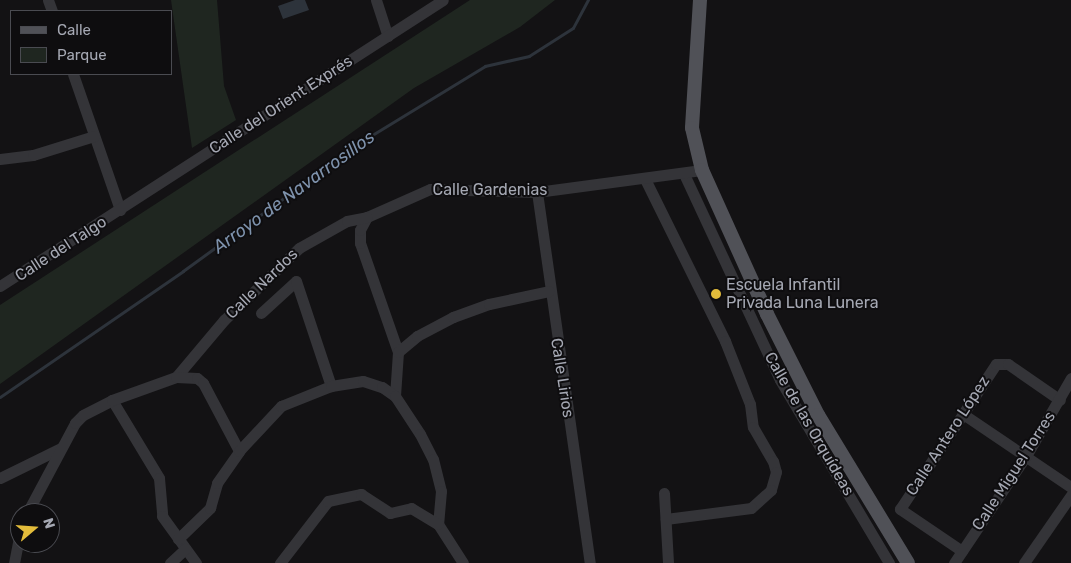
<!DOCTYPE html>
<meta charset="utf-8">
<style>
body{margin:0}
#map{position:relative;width:1071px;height:563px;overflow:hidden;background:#131214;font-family:Rubik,sans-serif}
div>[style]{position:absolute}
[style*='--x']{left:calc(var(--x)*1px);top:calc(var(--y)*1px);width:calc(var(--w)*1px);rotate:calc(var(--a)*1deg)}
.green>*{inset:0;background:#1f2620}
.water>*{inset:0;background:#2d333b}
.stream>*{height:2.5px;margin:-1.25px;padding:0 1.25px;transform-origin:1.25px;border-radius:1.25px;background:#2d333b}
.minor>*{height:11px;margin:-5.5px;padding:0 5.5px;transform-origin:5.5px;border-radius:5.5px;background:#343438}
.major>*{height:14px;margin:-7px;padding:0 7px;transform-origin:7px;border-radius:7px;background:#505157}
.dots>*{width:14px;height:14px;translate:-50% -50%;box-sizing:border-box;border:2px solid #0e0d0f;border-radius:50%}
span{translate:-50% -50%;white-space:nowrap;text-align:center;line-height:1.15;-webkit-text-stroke:4px #0e0d0f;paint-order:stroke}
.street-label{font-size:16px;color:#a5a8b3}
.poi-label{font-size:16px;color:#a5a8b3}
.left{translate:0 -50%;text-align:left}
.water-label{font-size:18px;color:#7e92ac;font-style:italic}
.legend{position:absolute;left:10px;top:10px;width:162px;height:65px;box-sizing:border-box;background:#0e0d0f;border:1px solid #4a4b51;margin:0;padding:6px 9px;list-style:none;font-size:15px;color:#a5a8b3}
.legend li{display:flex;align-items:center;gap:10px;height:25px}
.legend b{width:25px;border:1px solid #4a4b51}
.north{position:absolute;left:10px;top:503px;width:50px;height:50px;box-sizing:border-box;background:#0e0d0f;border:1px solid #4a4b51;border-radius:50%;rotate:72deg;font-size:14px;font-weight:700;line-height:20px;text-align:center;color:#a5a8b3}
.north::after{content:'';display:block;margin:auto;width:18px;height:22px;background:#e3bc3b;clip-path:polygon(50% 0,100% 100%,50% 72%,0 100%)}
</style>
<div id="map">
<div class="green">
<div style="clip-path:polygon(171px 0,217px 0,224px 86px,236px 120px,192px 148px)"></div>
<div style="clip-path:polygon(470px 0,555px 0,520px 27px,414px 88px,0 384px,0 305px)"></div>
</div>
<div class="water">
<div style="clip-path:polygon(295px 0,305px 0,309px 10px,283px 19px,278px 6px)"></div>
</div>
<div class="stream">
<div style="--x:0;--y:397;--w:222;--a:-34.5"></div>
<div style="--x:183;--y:271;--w:223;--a:-35.9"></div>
<div style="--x:364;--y:140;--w:142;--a:-31.4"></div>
<div style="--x:485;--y:66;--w:45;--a:-12.8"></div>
<div style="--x:529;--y:56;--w:52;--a:-32.5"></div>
<div style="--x:573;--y:28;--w:32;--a:-62"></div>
</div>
<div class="minor">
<div style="--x:48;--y:0;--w:12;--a:70"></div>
<div style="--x:376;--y:0;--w:38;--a:72"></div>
<div style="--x:73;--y:74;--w:144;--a:70.9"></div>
<div style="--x:0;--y:159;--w:33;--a:-7"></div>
<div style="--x:33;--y:155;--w:64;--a:-17.3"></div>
<div style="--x:684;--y:174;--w:227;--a:65"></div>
<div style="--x:780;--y:380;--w:213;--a:59.2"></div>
<div style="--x:645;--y:179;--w:181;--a:63.7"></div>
<div style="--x:725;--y:341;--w:68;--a:68.4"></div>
<div style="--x:750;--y:404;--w:23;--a:83"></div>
<div style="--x:753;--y:427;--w:39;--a:60"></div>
<div style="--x:773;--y:461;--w:11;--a:75"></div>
<div style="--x:776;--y:472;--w:19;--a:106"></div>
<div style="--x:771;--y:490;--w:27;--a:138"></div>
<div style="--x:751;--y:508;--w:86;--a:172.6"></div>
<div style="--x:537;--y:192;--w:375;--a:81.9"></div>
<div style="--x:0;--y:286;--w:527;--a:-32.85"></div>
<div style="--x:261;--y:313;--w:47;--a:-42.4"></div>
<div style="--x:296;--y:281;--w:111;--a:71.6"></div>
<div style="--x:398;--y:352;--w:115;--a:-109.2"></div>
<div style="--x:360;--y:243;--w:13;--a:-90"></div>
<div style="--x:360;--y:230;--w:15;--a:-62"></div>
<div style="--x:367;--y:217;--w:69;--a:-24"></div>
<div style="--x:430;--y:189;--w:107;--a:1.6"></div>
<div style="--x:537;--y:192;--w:166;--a:-7.6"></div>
<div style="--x:176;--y:377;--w:75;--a:-49.9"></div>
<div style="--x:224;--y:320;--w:104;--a:-43.8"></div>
<div style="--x:299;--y:248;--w:55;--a:-29.4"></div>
<div style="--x:347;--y:221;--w:20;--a:-11"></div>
<div style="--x:395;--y:396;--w:44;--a:-86.1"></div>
<div style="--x:398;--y:352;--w:25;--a:-40"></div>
<div style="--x:417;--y:336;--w:41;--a:-27.8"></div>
<div style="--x:453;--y:317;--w:38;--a:-20"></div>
<div style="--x:489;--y:304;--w:61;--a:-12.2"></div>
<div style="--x:112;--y:400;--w:91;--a:58.9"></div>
<div style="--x:159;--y:478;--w:38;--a:85"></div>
<div style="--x:162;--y:516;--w:58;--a:54.1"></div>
<div style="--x:963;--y:414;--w:130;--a:34.1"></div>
<div style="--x:0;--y:478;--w:68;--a:-26.2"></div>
<div style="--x:664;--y:493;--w:70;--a:86.7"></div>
<div style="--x:27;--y:513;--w:102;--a:-61.9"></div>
<div style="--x:75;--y:423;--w:11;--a:-45"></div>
<div style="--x:83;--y:415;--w:33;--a:-27"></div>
<div style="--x:112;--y:400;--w:68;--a:-19.8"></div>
<div style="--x:176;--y:377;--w:21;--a:3"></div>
<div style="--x:197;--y:378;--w:8;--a:40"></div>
<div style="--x:203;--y:383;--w:77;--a:62.1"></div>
<div style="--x:178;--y:539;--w:45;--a:-44.1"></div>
<div style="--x:210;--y:508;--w:26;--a:-74"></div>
<div style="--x:217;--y:483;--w:39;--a:-55"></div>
<div style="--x:239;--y:451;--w:62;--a:-47"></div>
<div style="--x:281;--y:406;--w:54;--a:-21.8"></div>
<div style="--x:331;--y:386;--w:32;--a:-9"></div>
<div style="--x:363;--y:381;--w:20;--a:18"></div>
<div style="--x:382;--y:387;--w:16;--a:35"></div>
<div style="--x:395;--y:396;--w:45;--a:56.7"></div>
<div style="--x:420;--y:434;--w:28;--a:63"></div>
<div style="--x:433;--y:459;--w:33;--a:76"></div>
<div style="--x:441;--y:491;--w:33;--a:95"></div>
<div style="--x:438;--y:524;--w:46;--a:57.3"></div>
<div style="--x:962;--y:551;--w:75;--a:-145.9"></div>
<div style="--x:900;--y:509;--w:174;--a:-56.5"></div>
<div style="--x:996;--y:364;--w:12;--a:0"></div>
<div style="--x:1008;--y:364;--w:63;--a:34.7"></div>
<div style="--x:14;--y:563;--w:33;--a:-79"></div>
<div style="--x:170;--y:563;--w:21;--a:-43"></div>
<div style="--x:280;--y:563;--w:78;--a:-52.3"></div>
<div style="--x:328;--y:501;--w:34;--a:-12"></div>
<div style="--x:361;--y:494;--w:35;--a:33"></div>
<div style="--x:390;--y:513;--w:22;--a:-13"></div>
<div style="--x:411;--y:508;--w:31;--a:31"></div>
<div style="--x:954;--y:563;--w:129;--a:-56.1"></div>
<div style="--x:1026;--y:456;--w:90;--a:-60"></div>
<div style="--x:1024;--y:563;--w:83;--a:-55.3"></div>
</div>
<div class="major">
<div style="--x:700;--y:0;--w:128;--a:93.6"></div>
<div style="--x:692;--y:128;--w:43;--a:76.6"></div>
<div style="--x:702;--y:170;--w:158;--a:65.7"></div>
<div style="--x:767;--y:314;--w:113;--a:63.2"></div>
<div style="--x:818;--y:415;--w:173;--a:58.7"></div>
</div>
<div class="dots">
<div style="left:716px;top:294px;background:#e3bc3b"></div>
</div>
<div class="street-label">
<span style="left:281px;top:105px;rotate:-33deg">Calle del Orient Exprés</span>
<span style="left:490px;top:190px">Calle Gardenias</span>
<span style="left:61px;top:249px;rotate:-33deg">Calle del Talgo</span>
<span style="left:262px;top:284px;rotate:-44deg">Calle Nardos</span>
<span style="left:562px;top:378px;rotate:81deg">Calle Lirios</span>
<span style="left:809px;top:424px;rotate:60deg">Calle de las Orquídeas</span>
<span style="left:948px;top:436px;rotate:-57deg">Calle Antero López</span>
<span style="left:1014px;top:471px;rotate:-57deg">Calle Miguel Torres</span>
</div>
<div class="poi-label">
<span class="left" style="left:726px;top:294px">Escuela Infantil<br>Privada Luna Lunera</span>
</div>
<div class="water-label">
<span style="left:294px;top:192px;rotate:-36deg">Arroyo de Navarrosillos</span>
</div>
<ul class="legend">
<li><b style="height:6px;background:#505157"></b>Calle</li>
<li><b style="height:14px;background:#1f2620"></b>Parque</li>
</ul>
<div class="north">N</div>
</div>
